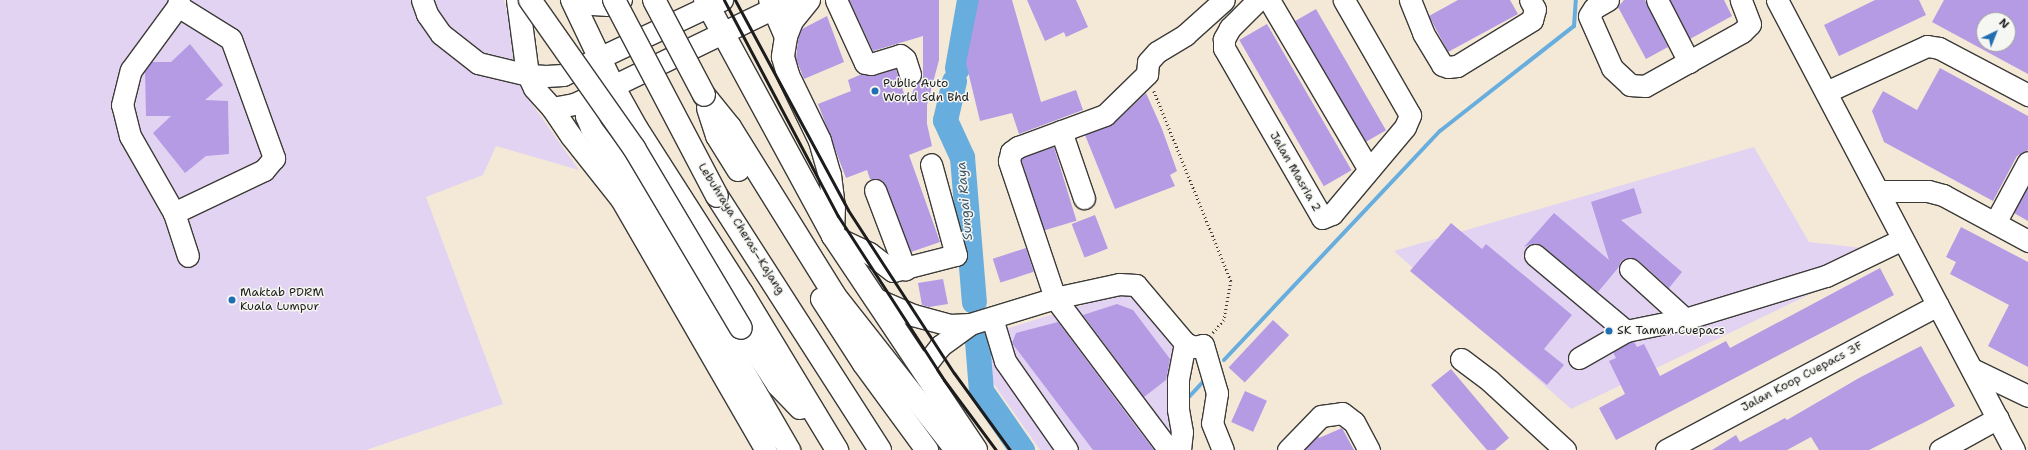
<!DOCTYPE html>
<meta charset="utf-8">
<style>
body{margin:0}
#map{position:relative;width:2028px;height:450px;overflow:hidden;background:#f4e9d7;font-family:"Shantell Sans",sans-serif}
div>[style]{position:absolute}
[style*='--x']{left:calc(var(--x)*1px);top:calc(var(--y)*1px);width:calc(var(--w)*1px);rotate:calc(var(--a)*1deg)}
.built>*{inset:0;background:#e3d3f2}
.stream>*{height:4px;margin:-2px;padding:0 2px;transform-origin:2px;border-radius:2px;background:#67addd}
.river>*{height:25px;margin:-12.5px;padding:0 12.5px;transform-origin:12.5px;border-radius:12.5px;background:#67addd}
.building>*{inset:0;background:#b59ae4;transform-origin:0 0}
.path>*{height:2.5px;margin-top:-1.25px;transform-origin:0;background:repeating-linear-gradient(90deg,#3c3b38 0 1px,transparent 0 4px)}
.roads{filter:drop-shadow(1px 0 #3c3b38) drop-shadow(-1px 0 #3c3b38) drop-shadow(0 1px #3c3b38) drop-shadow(0 -1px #3c3b38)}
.minor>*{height:21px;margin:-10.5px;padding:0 10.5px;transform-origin:10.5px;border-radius:10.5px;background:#fff}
.highway>*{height:22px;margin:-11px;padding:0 11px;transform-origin:11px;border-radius:11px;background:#fff}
.rail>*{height:3px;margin:-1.5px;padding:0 1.5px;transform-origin:1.5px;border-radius:1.5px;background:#1c1c1c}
.bridges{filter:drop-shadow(1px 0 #3c3b38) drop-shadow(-1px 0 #3c3b38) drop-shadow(0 1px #3c3b38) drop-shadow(0 -1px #3c3b38)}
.highway-bridge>*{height:22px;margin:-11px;padding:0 11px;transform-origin:11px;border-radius:11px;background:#fff}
.dots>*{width:11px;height:11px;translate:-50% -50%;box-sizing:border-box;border:2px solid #f6f6f2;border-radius:50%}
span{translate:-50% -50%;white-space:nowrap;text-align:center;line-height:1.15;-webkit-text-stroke:3px #f6f6f2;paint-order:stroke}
.poi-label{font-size:12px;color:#1c1c1c}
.left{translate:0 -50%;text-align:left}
.street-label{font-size:12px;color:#1c1c1c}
.water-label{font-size:13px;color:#3a5669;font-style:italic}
.north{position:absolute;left:1976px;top:12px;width:40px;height:40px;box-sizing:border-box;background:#f6f6f2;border:1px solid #9f9f9c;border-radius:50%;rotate:43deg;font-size:11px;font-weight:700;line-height:16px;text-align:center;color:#1c1c1c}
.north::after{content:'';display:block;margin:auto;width:14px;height:18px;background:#1f6fb2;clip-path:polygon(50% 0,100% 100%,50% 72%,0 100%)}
</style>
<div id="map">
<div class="built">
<div style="clip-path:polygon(0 0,504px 0,511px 29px,515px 72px,522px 90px,579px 170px,496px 146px,483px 175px,426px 197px,503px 404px,366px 450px,0 450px)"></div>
<div style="clip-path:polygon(1754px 147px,1809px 242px,1898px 252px,1571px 409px,1394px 251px)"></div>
<div style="clip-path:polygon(1128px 291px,1190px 367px,1184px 450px,1040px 450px,989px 377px,983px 336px)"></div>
</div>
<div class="stream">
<div style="--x:1224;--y:360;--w:315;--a:-46.7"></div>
<div style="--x:1440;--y:131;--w:170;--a:-38.1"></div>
<div style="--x:1574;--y:26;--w:26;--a:-86"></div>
<div style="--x:1188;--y:401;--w:3;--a:-90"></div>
<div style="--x:1188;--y:398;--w:25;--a:-47"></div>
</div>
<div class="river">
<div style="--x:957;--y:68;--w:69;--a:-80"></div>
<div style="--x:954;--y:81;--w:40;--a:103"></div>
<div style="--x:945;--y:120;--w:41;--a:65.3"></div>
<div style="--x:962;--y:157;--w:145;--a:85.3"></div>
<div style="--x:977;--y:341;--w:50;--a:85.4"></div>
<div style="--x:981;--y:391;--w:72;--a:55.2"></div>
</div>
<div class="building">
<div style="clip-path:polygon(849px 0,939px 0,939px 60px,927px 105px,927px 124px,932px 146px,909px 155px,940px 242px,911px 252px,883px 181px,870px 179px,867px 170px,846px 178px,818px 104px,851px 91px,848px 80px,862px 74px,874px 76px,896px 69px,908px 106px,915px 85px,923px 79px,923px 36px,873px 51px)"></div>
<div style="clip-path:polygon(979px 0,1012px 0,1041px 102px,1076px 90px,1083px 110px,1019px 134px,1012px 113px,980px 121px,966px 63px)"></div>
<div style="clip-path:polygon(1027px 0,1076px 0,1088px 27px,1066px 37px,1064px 32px,1045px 41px)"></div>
<div style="clip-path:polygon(1458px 0,1510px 0,1518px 14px,1448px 52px,1429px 16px)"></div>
<div style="clip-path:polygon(1624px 0,1645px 0,1668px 47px,1646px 59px,1618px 7px)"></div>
<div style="clip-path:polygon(1670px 0,1724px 0,1732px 16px,1690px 39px)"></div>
<div style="clip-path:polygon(1875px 0,1919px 0,1926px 15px,1839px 56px,1824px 25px)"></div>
<div style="clip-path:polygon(evenodd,1944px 0,2028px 0,2028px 74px,1932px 22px,1944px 0,1984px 20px,2008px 20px,2008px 44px,1984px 44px,1984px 20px)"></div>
<div style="left:1316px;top:9px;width:140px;height:24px;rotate:60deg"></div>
<div style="clip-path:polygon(827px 16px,844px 62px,804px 79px,796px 59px,798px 40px,802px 29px)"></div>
<div style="left:1267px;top:24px;width:169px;height:32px;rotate:60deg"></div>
<div style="clip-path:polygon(190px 44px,223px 85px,205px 100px,228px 101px,229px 154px,206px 156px,185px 173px,153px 133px,171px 116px,146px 116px,145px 71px,152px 62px,171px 62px)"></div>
<div style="clip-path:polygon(1940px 68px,2028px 116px,2028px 150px,2017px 156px,1993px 201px,1884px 142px,1872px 111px,1883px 91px,1917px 110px)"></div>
<div style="clip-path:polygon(1146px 93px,1162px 129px,1177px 171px,1170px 175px,1175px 186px,1115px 209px,1085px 135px,1113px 124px)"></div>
<div style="left:1054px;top:147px;width:77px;height:35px;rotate:73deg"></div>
<div style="clip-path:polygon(2028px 187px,2028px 221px,2014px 213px)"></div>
<div style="clip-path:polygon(1634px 188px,1642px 213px,1621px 220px,1682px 272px,1669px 288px,1638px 260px,1627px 258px,1621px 261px,1618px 268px,1598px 292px,1542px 246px,1531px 244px,1524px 247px,1554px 213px,1609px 260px,1591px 202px)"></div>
<div style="left:1095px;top:215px;width:36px;height:25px;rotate:69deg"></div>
<div style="clip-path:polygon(1451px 223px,1482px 249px,1486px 244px,1572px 315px,1544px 349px,1564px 365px,1547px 385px,1410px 271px)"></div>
<div style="clip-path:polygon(1961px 227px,2028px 262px,2028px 367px,1988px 346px,2009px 305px,1950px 274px,1956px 262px,1946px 257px)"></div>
<div style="left:1026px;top:248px;width:25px;height:35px;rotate:72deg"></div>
<div style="clip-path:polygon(1880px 268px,1894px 295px,1616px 440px,1599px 408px,1625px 394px,1609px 361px,1616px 358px,1613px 352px,1630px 342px,1634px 342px,1637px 347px,1644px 344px,1660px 376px,1726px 341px,1730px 348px)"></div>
<div style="clip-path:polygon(943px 279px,948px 304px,929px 307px,922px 305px,918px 283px)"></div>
<div style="clip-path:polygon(1117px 304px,1133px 310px,1170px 359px,1166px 380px,1144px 397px,1083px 315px)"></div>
<div style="left:1273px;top:320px;width:22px;height:65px;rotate:43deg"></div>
<div style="clip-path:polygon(1058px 322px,1137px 428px,1154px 450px,1093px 450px,1012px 343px,1016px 333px)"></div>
<div style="clip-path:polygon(1921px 346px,1955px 406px,1923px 423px,1869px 450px,1819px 450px,1811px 437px,1787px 450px,1712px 450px,1736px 435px,1740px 442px,1785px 418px,1787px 420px,1859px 378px)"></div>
<div style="clip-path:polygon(1451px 369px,1509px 438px,1495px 450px,1487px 450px,1431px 385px)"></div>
<div style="left:1245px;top:391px;width:24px;height:34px;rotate:24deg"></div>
<div style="clip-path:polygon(1342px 428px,1354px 450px,1305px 450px,1318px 436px,1319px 438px)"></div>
</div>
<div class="path">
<div style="--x:1154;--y:91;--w:205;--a:67.9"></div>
<div style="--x:1231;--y:281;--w:40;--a:100"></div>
<div style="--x:1224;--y:320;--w:17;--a:130"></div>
</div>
<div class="roads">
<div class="minor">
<div style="--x:422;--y:0;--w:15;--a:70"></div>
<div style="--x:427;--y:14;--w:24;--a:55"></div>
<div style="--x:441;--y:34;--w:47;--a:38.1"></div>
<div style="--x:478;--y:63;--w:51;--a:13.5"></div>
<div style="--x:528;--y:75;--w:18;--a:3"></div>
<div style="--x:546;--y:76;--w:17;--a:-3"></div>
<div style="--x:563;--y:75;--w:176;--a:-25.3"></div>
<div style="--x:836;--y:0;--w:69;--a:65.3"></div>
<div style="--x:865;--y:63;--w:6;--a:9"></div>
<div style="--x:871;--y:64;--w:30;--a:-17"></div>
<div style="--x:900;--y:55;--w:6;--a:39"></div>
<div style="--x:905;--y:59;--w:16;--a:72"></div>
<div style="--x:1258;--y:0;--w:40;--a:135"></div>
<div style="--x:1230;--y:28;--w:13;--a:119"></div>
<div style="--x:1224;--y:39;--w:9;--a:90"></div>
<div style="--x:1224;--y:48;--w:196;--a:60"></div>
<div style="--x:1322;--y:218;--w:11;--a:-22"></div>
<div style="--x:1332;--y:214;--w:114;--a:-50"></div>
<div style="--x:1405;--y:127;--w:13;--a:-67"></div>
<div style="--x:1410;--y:115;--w:133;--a:-119.9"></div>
<div style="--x:1269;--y:0;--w:197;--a:59.5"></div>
<div style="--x:1410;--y:0;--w:35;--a:68"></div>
<div style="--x:1423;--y:33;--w:37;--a:59"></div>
<div style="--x:1442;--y:65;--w:6;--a:18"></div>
<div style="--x:1448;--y:67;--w:9;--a:-6"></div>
<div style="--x:1457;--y:66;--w:88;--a:-31.5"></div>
<div style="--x:1532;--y:20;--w:11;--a:-75"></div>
<div style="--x:1535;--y:9;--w:10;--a:-119"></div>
<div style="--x:1608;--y:0;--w:16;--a:150"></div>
<div style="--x:1594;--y:8;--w:9;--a:122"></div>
<div style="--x:1589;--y:16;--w:57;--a:66.1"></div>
<div style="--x:1612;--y:68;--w:25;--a:43"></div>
<div style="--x:1630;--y:85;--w:15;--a:4"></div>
<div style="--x:1645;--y:86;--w:111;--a:-29.1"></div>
<div style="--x:1742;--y:32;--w:11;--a:-45"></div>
<div style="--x:1750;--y:24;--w:26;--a:-111"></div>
<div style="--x:1657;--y:0;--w:70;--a:62.7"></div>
<div style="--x:1777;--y:0;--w:509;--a:62.23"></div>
<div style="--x:178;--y:6;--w:62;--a:31.9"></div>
<div style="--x:231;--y:39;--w:127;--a:70.1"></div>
<div style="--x:274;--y:158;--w:16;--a:130"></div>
<div style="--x:264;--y:170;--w:100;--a:154.5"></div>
<div style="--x:174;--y:213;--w:89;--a:-119.7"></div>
<div style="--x:130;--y:136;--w:32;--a:-104"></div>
<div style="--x:122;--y:105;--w:36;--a:-76"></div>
<div style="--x:131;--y:70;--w:79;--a:-53.7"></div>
<div style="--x:178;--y:6;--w:6;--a:-81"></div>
<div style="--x:528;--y:75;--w:14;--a:65"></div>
<div style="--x:534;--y:88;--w:27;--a:48"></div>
<div style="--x:552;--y:108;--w:34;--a:56"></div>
<div style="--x:571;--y:136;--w:80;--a:51.6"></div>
<div style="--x:621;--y:199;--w:290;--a:60"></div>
<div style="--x:1826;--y:92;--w:111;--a:-24.5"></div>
<div style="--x:1927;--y:46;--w:12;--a:9"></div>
<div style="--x:1939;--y:48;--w:101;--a:27.8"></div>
<div style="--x:586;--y:98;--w:18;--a:90"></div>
<div style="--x:586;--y:116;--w:13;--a:67"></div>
<div style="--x:591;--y:128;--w:77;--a:52.4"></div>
<div style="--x:638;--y:189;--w:302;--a:59.9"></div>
<div style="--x:552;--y:108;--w:22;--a:-10"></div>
<div style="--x:574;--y:104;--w:43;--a:-24.8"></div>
<div style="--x:613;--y:86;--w:197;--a:-25.9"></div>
<div style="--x:1061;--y:131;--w:71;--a:71.1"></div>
<div style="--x:875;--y:190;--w:85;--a:69.2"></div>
<div style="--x:1878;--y:191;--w:50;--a:0"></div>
<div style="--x:1928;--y:191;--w:16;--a:15"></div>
<div style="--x:1943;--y:195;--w:97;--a:28.4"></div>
<div style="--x:174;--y:213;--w:45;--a:72"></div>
<div style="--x:1995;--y:223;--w:69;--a:-61.6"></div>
<div style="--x:833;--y:236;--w:40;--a:25"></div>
<div style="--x:869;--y:253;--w:30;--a:37"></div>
<div style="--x:893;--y:271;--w:65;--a:-14.3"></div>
<div style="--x:956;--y:255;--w:94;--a:-105.4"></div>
<div style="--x:1535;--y:255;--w:119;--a:39.9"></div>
<div style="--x:1630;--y:269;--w:74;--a:42.3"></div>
<div style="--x:874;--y:298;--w:43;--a:23.6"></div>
<div style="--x:913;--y:315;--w:38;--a:15"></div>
<div style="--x:950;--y:325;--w:20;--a:-3"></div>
<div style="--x:970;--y:324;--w:89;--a:-17"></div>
<div style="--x:1055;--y:298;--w:66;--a:-12.3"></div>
<div style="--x:1119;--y:284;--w:17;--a:3"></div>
<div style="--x:1136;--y:285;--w:76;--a:49.8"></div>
<div style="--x:1185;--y:343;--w:10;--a:24"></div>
<div style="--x:1194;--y:347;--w:9;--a:-13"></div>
<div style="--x:1203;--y:345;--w:50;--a:73.7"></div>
<div style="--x:1217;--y:393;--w:30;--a:99"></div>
<div style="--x:1212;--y:423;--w:29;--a:68"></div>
<div style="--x:992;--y:318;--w:45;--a:73.2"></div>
<div style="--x:1005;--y:361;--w:108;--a:55.1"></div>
<div style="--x:1579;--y:358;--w:54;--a:-29.9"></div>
<div style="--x:1626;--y:331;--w:60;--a:-11.5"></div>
<div style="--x:1685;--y:319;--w:147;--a:-17"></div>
<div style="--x:1826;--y:276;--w:85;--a:-25.7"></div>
<div style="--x:1461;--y:359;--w:36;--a:37"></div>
<div style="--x:1490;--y:381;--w:102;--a:42.6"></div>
<div style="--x:923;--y:368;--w:28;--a:-52"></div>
<div style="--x:940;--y:346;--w:37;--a:-36"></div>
<div style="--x:1972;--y:369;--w:62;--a:25.7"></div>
<div style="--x:1169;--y:450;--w:190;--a:-126.9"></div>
<div style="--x:1055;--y:298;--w:145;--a:-108.6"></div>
<div style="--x:1009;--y:161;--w:9;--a:-77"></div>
<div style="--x:1011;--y:152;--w:9;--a:-36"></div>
<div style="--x:1018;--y:147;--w:93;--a:-20.2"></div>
<div style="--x:1105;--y:115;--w:59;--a:-44.3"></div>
<div style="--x:1147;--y:74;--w:12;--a:-85"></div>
<div style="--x:1148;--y:62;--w:13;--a:-48"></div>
<div style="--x:1157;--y:52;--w:33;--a:-31"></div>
<div style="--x:1185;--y:35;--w:52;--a:-41.9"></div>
<div style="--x:1180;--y:450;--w:18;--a:-84"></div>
<div style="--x:1182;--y:432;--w:23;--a:-100"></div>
<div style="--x:1178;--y:409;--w:30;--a:-90"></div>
<div style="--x:1178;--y:379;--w:37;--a:-79"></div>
<div style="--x:1288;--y:450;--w:47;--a:-45.9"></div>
<div style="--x:1321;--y:416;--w:21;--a:-8"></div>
<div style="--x:1342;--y:413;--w:15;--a:37"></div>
<div style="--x:1354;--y:422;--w:32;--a:62"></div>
<div style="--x:1666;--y:450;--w:308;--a:-28.1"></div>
<div style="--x:1940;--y:450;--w:66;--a:-28.9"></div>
</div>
<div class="highway">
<div style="--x:518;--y:0;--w:76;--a:82.4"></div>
<div style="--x:572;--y:0;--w:95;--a:64.5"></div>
<div style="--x:613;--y:86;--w:49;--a:60.8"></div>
<div style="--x:637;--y:129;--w:195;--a:57.4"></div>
<div style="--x:742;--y:293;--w:184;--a:58.8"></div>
<div style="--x:587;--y:0;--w:7;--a:34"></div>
<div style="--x:593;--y:4;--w:16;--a:4"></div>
<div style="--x:609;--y:5;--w:13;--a:-23"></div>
<div style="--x:705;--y:0;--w:268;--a:61.5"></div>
<div style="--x:833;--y:236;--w:257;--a:56.2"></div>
<div style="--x:770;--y:0;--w:40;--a:66.6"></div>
<div style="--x:809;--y:0;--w:27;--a:129"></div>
<div style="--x:792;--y:21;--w:17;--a:111"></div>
<div style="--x:786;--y:37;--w:20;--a:99"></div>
<div style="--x:783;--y:57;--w:19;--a:74"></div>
<div style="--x:788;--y:75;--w:73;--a:64.1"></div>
<div style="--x:820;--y:141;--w:35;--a:74"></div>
<div style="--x:830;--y:175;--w:31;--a:83"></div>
<div style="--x:834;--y:206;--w:30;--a:92"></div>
<div style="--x:704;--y:95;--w:41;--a:50.9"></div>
<div style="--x:730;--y:127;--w:199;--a:58.1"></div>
<div style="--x:835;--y:296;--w:196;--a:51.8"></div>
<div style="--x:708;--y:108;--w:29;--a:72"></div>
<div style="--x:717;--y:136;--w:40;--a:58"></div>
<div style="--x:717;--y:196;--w:302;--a:57.3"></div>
<div style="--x:822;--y:299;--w:77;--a:57.1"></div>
<div style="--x:864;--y:364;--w:107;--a:53.8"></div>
<div style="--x:741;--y:328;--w:68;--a:57"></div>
<div style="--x:778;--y:385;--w:32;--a:46"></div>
</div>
</div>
<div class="rail">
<div style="--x:724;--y:0;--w:244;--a:62.2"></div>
<div style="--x:838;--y:216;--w:195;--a:57.1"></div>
<div style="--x:944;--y:380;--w:87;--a:53.4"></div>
<div style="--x:735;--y:0;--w:238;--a:61.7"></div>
<div style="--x:848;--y:210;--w:194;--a:57"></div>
<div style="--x:954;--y:373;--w:95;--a:54"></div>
</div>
<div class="bridges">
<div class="highway-bridge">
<div style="--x:530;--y:0;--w:181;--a:54.9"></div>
<div style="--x:634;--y:148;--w:209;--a:59.3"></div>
<div style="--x:614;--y:0;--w:221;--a:62.3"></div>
<div style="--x:654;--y:0;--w:107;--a:62.2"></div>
</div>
</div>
<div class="dots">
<div style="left:875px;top:91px;background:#1f6fb2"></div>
<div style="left:232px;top:300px;background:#1f6fb2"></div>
<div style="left:1609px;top:331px;background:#1f6fb2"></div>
</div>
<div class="poi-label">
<span class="left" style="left:883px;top:91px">Public Auto<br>World Sdn Bhd</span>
<span class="left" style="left:240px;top:300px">Maktab PDRM<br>Kuala Lumpur</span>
<span class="left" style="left:1617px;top:331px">SK Taman Cuepacs</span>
</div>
<div class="street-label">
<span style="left:1295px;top:172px;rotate:60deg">Jalan Masria 2</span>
<span style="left:741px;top:229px;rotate:58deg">Lebuhraya Cheras–Kajang</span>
<span style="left:1802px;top:377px;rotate:-28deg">Jalan Koop Cuepacs 3F</span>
</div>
<div class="water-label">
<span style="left:965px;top:201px;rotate:-95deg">Sungai Raya</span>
</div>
<div class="north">N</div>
</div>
